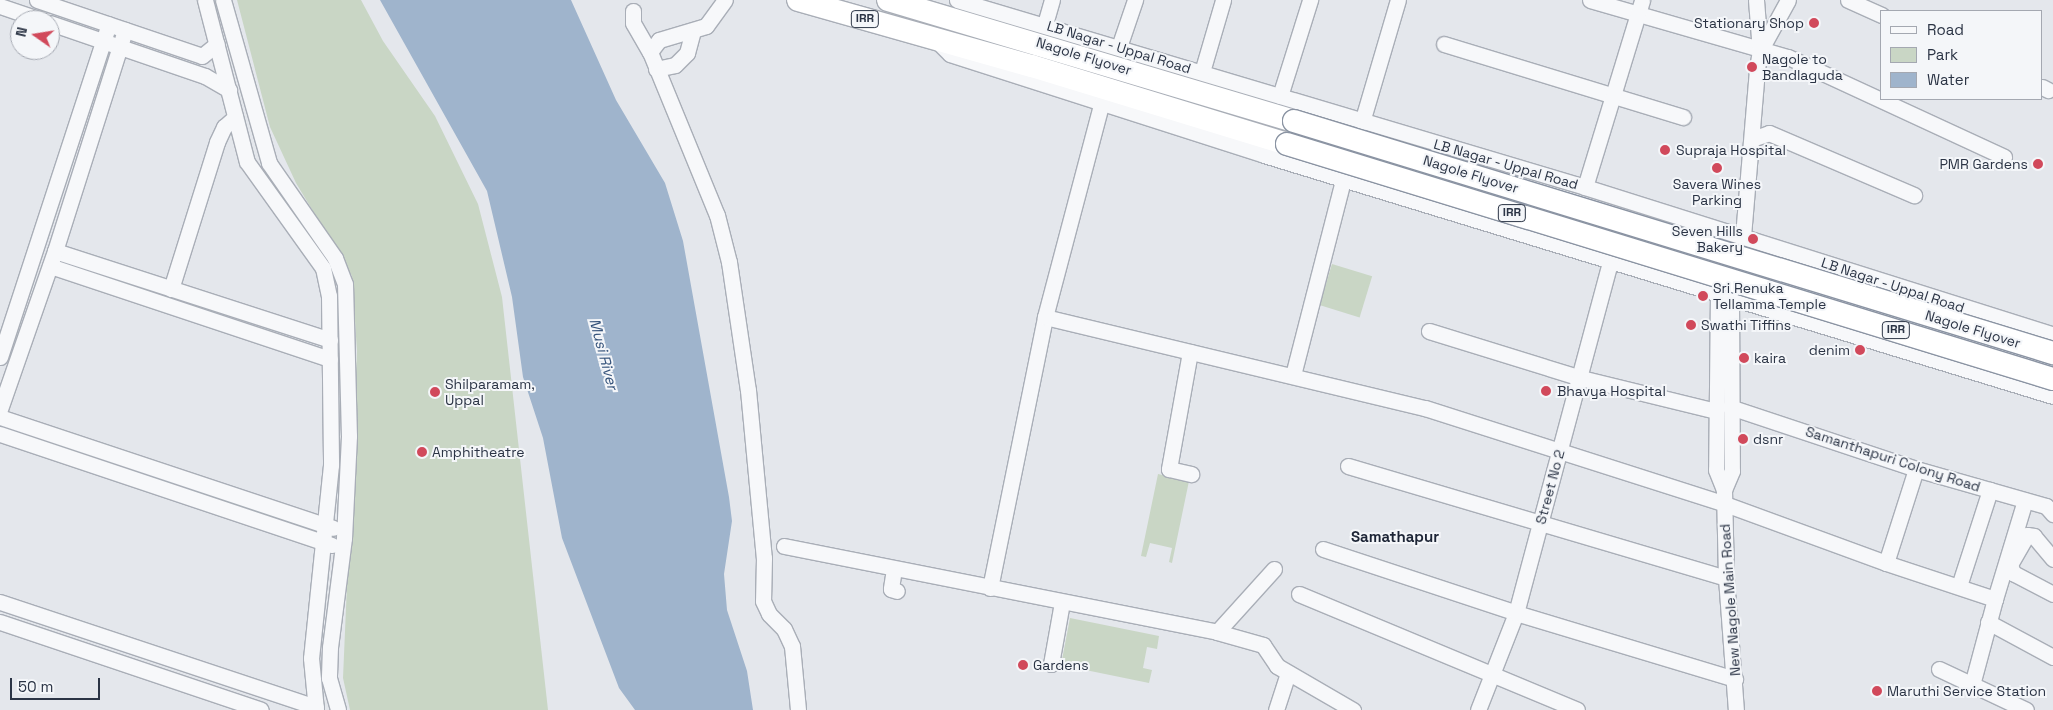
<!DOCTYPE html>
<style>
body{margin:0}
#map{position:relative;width:2053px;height:710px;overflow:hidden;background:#e4e7ec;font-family:"Space Grotesk",sans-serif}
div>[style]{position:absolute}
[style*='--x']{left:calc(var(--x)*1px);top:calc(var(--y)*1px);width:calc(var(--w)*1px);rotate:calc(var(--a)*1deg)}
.green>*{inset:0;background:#c9d6c5;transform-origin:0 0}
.water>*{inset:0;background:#9fb4cc}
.roads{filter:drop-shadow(1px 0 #a9aeb7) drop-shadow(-1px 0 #a9aeb7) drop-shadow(0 1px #a9aeb7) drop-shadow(0 -1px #a9aeb7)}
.minor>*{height:15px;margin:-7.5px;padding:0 7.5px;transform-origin:7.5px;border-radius:7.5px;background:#f7f8fa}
.highway>*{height:22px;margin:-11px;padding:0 11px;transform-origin:11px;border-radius:11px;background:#fff}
.bridges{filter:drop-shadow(1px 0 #8b94a3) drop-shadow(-1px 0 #8b94a3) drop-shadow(0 1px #8b94a3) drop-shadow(0 -1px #8b94a3)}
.highway-bridge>*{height:22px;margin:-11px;padding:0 11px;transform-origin:11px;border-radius:11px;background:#fff}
.dots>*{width:14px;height:14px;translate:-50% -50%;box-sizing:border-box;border:2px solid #f4f6f9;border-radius:50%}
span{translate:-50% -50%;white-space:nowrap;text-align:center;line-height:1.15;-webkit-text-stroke:4px #f4f6f9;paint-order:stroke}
.shield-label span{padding:1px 4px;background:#f4f6f9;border:1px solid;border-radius:4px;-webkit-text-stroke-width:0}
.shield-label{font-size:12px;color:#2b3445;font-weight:700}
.poi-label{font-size:14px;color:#2b3445}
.right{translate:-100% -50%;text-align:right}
.left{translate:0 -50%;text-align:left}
.street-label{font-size:14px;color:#2b3445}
.water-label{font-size:15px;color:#34527a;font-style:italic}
.neighbourhood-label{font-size:15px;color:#1d2536;font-weight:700}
.legend{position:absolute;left:1880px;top:10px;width:162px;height:90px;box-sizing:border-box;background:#f4f6f9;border:1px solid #a4a8b1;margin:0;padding:6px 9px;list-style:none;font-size:15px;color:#2b3445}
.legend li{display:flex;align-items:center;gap:10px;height:25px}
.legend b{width:25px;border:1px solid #a4a8b1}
.north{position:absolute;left:10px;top:10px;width:50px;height:50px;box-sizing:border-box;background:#f4f6f9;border:1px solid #a4a8b1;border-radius:50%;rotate:283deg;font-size:14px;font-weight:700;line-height:20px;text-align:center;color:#2b3445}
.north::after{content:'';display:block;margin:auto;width:18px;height:22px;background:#d1495b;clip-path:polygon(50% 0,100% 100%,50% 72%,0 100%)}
.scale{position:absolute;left:10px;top:678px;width:90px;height:22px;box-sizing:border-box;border:2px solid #2b3445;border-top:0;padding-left:6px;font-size:15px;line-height:18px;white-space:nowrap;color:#2b3445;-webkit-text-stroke:4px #f4f6f9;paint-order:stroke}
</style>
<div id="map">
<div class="green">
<div style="clip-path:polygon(237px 0,361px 0,383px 41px,435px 116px,478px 204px,502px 297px,548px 710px,350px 710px,343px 678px,357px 351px,352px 276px,296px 183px,270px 127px)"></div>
<div style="left:1332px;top:264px;width:42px;height:43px;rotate:17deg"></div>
<div style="clip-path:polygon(1158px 474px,1189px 481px,1172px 563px,1169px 562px,1172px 548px,1150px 543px,1146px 557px,1141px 556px)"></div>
<div style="clip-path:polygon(1070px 618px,1159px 636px,1157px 649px,1147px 647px,1143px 668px,1152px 670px,1149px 683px,1061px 665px)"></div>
</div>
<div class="water">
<div style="clip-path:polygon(380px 0,571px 0,616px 100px,665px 183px,683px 241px,729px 497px,732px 521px,724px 574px,727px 610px,747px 671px,753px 710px,635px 710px,619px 688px,562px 538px,543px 438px,523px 377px,512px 297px,487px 191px)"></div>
</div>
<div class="roads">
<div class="minor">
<div style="--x:37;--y:0;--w:174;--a:18.7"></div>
<div style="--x:202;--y:56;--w:19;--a:-39"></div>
<div style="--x:205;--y:0;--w:167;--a:75.5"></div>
<div style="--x:247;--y:162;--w:130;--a:54.4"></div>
<div style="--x:323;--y:268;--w:29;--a:78"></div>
<div style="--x:329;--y:296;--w:169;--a:89.3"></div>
<div style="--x:331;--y:465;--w:194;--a:95.9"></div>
<div style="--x:311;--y:658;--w:52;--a:84.5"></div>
<div style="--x:223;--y:0;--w:169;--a:74.2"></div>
<div style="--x:269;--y:163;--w:116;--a:55.2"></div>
<div style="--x:335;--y:258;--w:28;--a:69"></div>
<div style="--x:345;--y:284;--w:152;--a:88.5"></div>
<div style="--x:349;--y:436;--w:102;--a:92.8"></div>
<div style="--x:344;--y:538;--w:110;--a:97.3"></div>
<div style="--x:330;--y:647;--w:31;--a:92"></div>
<div style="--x:329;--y:678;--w:33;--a:74"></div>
<div style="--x:957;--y:0;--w:655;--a:16.58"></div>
<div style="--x:1585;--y:187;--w:491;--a:17.5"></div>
<div style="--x:1590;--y:0;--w:206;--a:16.1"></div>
<div style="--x:1788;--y:57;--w:238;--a:24.8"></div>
<div style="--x:1756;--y:0;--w:51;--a:85.5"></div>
<div style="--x:1848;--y:0;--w:37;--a:24"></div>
<div style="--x:0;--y:6;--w:43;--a:18.9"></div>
<div style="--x:633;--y:11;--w:12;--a:90"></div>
<div style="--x:633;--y:23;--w:34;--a:60"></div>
<div style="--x:650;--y:52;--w:15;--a:-53"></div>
<div style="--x:659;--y:40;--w:49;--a:-16.6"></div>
<div style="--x:706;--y:26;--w:32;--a:-54"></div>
<div style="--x:50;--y:23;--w:164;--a:18.9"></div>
<div style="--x:205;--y:76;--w:28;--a:30"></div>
<div style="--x:1045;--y:24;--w:25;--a:-74"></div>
<div style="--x:937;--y:41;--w:18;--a:45"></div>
<div style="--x:950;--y:54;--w:330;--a:17.8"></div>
<div style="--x:1264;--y:155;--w:825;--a:16.99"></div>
<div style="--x:1444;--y:44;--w:250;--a:17"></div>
<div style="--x:1119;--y:47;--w:50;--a:-71.2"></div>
<div style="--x:650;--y:52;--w:176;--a:67.7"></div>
<div style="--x:717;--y:215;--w:49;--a:75.7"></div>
<div style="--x:729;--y:262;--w:129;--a:81.6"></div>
<div style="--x:748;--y:390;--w:169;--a:84.6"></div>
<div style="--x:764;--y:558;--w:43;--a:91.3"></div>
<div style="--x:763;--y:601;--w:14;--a:65"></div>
<div style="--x:769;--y:614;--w:21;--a:45"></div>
<div style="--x:784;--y:629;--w:19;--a:65"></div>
<div style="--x:792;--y:646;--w:64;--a:84.6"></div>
<div style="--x:656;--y:69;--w:19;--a:-12"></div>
<div style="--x:675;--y:65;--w:17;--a:-45"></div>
<div style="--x:687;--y:53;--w:23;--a:-75"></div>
<div style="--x:1202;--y:72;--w:75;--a:-73.7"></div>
<div style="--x:2042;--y:87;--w:7;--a:27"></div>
<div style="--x:1280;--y:96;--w:101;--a:-72.6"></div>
<div style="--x:1362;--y:122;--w:127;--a:-73.6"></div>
<div style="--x:1752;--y:139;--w:18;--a:-19"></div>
<div style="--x:1769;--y:133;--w:158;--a:23.2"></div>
<div style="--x:1585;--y:187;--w:195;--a:-73"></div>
<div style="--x:1743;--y:236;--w:168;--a:-85.2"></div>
<div style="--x:1757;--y:69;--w:18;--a:-81"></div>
<div style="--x:1760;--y:51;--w:58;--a:-61.2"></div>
<div style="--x:55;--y:251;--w:289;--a:17.9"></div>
<div style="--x:50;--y:266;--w:295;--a:18.4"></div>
<div style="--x:171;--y:289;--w:154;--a:-72.6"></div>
<div style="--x:217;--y:142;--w:17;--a:-65"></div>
<div style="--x:224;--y:127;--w:15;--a:-42"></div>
<div style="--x:1718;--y:292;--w:178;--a:90.6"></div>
<div style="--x:1716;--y:470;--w:22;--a:68"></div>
<div style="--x:1731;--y:297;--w:174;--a:89.7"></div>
<div style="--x:1732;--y:471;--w:21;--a:113"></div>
<div style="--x:1724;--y:490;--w:88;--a:88.7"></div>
<div style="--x:1726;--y:578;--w:132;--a:85.7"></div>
<div style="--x:1045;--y:317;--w:391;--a:13.5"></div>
<div style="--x:1425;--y:408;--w:315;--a:17.7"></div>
<div style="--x:1725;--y:504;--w:171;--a:20.1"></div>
<div style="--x:1886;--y:563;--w:115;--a:18.3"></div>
<div style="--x:1995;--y:599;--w:89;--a:105"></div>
<div style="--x:1429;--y:331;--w:159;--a:17.2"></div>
<div style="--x:1581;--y:378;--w:139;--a:13.7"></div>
<div style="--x:1190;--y:352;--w:119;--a:100.2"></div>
<div style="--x:1169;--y:469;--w:23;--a:13"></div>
<div style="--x:0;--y:357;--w:350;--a:-71.9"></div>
<div style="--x:1293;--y:375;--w:201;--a:-75.6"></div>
<div style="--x:1730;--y:407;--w:196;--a:18.4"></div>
<div style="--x:1916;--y:469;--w:135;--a:15.9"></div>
<div style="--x:2046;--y:506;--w:11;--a:49"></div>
<div style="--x:0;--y:409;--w:167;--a:-70.8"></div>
<div style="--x:55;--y:251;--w:232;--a:-72.4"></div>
<div style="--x:0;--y:417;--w:351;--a:18.4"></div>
<div style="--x:0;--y:434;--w:350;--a:18.5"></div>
<div style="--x:1348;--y:466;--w:394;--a:16.5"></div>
<div style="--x:784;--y:546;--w:441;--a:11.2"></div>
<div style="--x:1217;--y:632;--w:48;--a:15.8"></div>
<div style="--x:1263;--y:645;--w:25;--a:56"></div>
<div style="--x:1277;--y:666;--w:88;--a:30.1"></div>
<div style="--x:1323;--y:549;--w:203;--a:18.3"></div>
<div style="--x:1516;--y:613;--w:229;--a:16.8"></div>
<div style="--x:2053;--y:559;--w:30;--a:-130"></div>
<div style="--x:2034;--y:536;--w:7;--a:-172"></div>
<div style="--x:2027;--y:535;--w:34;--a:120"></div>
<div style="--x:2010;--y:565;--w:9;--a:69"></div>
<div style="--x:2013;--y:573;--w:45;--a:27.7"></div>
<div style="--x:1886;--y:563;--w:99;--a:-72.3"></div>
<div style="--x:894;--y:569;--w:20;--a:99"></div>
<div style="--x:891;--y:589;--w:6;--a:18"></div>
<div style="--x:1959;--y:586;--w:101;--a:-72.1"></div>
<div style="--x:990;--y:588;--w:277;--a:-78.5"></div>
<div style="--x:1045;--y:317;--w:222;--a:-75.2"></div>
<div style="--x:1299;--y:594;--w:301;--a:22.6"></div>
<div style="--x:1995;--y:599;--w:103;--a:-73.1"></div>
<div style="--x:0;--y:602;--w:333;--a:18.4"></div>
<div style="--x:0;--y:622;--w:275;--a:18.6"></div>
<div style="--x:1988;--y:622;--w:74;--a:28.3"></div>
<div style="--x:1217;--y:632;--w:85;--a:-47.9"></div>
<div style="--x:1051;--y:664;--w:63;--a:-79.9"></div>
<div style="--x:1939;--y:669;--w:96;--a:25.2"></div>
<div style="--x:1276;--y:710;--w:39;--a:-72"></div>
<div style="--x:1478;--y:710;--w:104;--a:-68.6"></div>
<div style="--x:1516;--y:613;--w:367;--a:-75"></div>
</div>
<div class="highway">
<div style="--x:798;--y:0;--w:243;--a:15.8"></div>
<div style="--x:1032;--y:66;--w:267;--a:17"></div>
<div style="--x:888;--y:0;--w:424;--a:16.6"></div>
</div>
</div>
<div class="bridges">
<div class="highway-bridge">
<div style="--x:1294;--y:121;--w:794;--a:17"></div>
<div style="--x:1287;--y:144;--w:801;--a:17.06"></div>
</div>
</div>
<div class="dots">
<div style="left:1814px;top:23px;background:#d1495b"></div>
<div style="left:1752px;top:67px;background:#d1495b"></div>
<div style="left:1665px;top:150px;background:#d1495b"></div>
<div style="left:2038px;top:164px;background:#d1495b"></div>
<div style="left:1717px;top:168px;background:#d1495b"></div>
<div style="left:1753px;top:239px;background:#d1495b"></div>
<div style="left:1703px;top:296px;background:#d1495b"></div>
<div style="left:1691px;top:325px;background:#d1495b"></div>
<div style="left:1860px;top:350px;background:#d1495b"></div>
<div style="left:1744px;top:358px;background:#d1495b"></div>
<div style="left:1546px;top:391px;background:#d1495b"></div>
<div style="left:435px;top:392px;background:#d1495b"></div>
<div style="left:1743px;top:439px;background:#d1495b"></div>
<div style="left:422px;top:452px;background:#d1495b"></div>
<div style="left:1023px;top:665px;background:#d1495b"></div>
<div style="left:1877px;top:691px;background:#d1495b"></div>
</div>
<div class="shield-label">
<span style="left:865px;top:19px">IRR</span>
<span style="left:1512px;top:213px">IRR</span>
<span style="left:1896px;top:330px">IRR</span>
</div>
<div class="poi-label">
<span class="right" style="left:1804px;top:23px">Stationary Shop</span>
<span class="left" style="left:1762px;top:67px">Nagole to<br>Bandlaguda</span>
<span class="left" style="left:1676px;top:150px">Supraja Hospital</span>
<span class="right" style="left:2028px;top:164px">PMR Gardens</span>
<span style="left:1717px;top:192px">Savera Wines<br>Parking</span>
<span class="right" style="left:1743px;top:239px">Seven Hills<br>Bakery</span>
<span class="left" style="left:1713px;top:296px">Sri Renuka<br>Tellamma Temple</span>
<span class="left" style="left:1701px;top:325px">Swathi Tiffins</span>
<span class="right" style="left:1850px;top:350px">denim</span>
<span class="left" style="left:1754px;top:358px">kaira</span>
<span class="left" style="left:445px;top:392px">Shilparamam,<br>Uppal</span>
<span class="left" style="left:1557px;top:391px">Bhavya Hospital</span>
<span class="left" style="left:1753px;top:439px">dsnr</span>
<span class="left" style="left:432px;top:452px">Amphitheatre</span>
<span class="left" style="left:1033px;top:665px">Gardens</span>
<span class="left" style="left:1887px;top:691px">Maruthi Service Station</span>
</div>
<div class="street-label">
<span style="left:1119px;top:47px;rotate:17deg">LB Nagar - Uppal Road</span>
<span style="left:1084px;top:56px;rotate:17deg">Nagole Flyover</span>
<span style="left:1506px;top:164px;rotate:16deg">LB Nagar - Uppal Road</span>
<span style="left:1471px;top:174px;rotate:17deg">Nagole Flyover</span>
<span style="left:1893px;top:285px;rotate:18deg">LB Nagar - Uppal Road</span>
<span style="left:1973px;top:329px;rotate:17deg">Nagole Flyover</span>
<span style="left:1893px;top:459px;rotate:18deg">Samanthapuri Colony Road</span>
<span style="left:1550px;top:487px;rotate:-75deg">Street No 2</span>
<span style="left:1730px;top:600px;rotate:-94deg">New Nagole Main Road</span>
</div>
<div class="water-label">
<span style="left:604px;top:354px;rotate:75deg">Musi River</span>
</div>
<div class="neighbourhood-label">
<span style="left:1395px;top:537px">Samathapur</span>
</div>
<ul class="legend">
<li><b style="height:6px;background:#f7f8fa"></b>Road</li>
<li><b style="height:14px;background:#c9d6c5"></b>Park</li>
<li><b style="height:14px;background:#9fb4cc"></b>Water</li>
</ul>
<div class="north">N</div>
<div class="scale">50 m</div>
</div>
